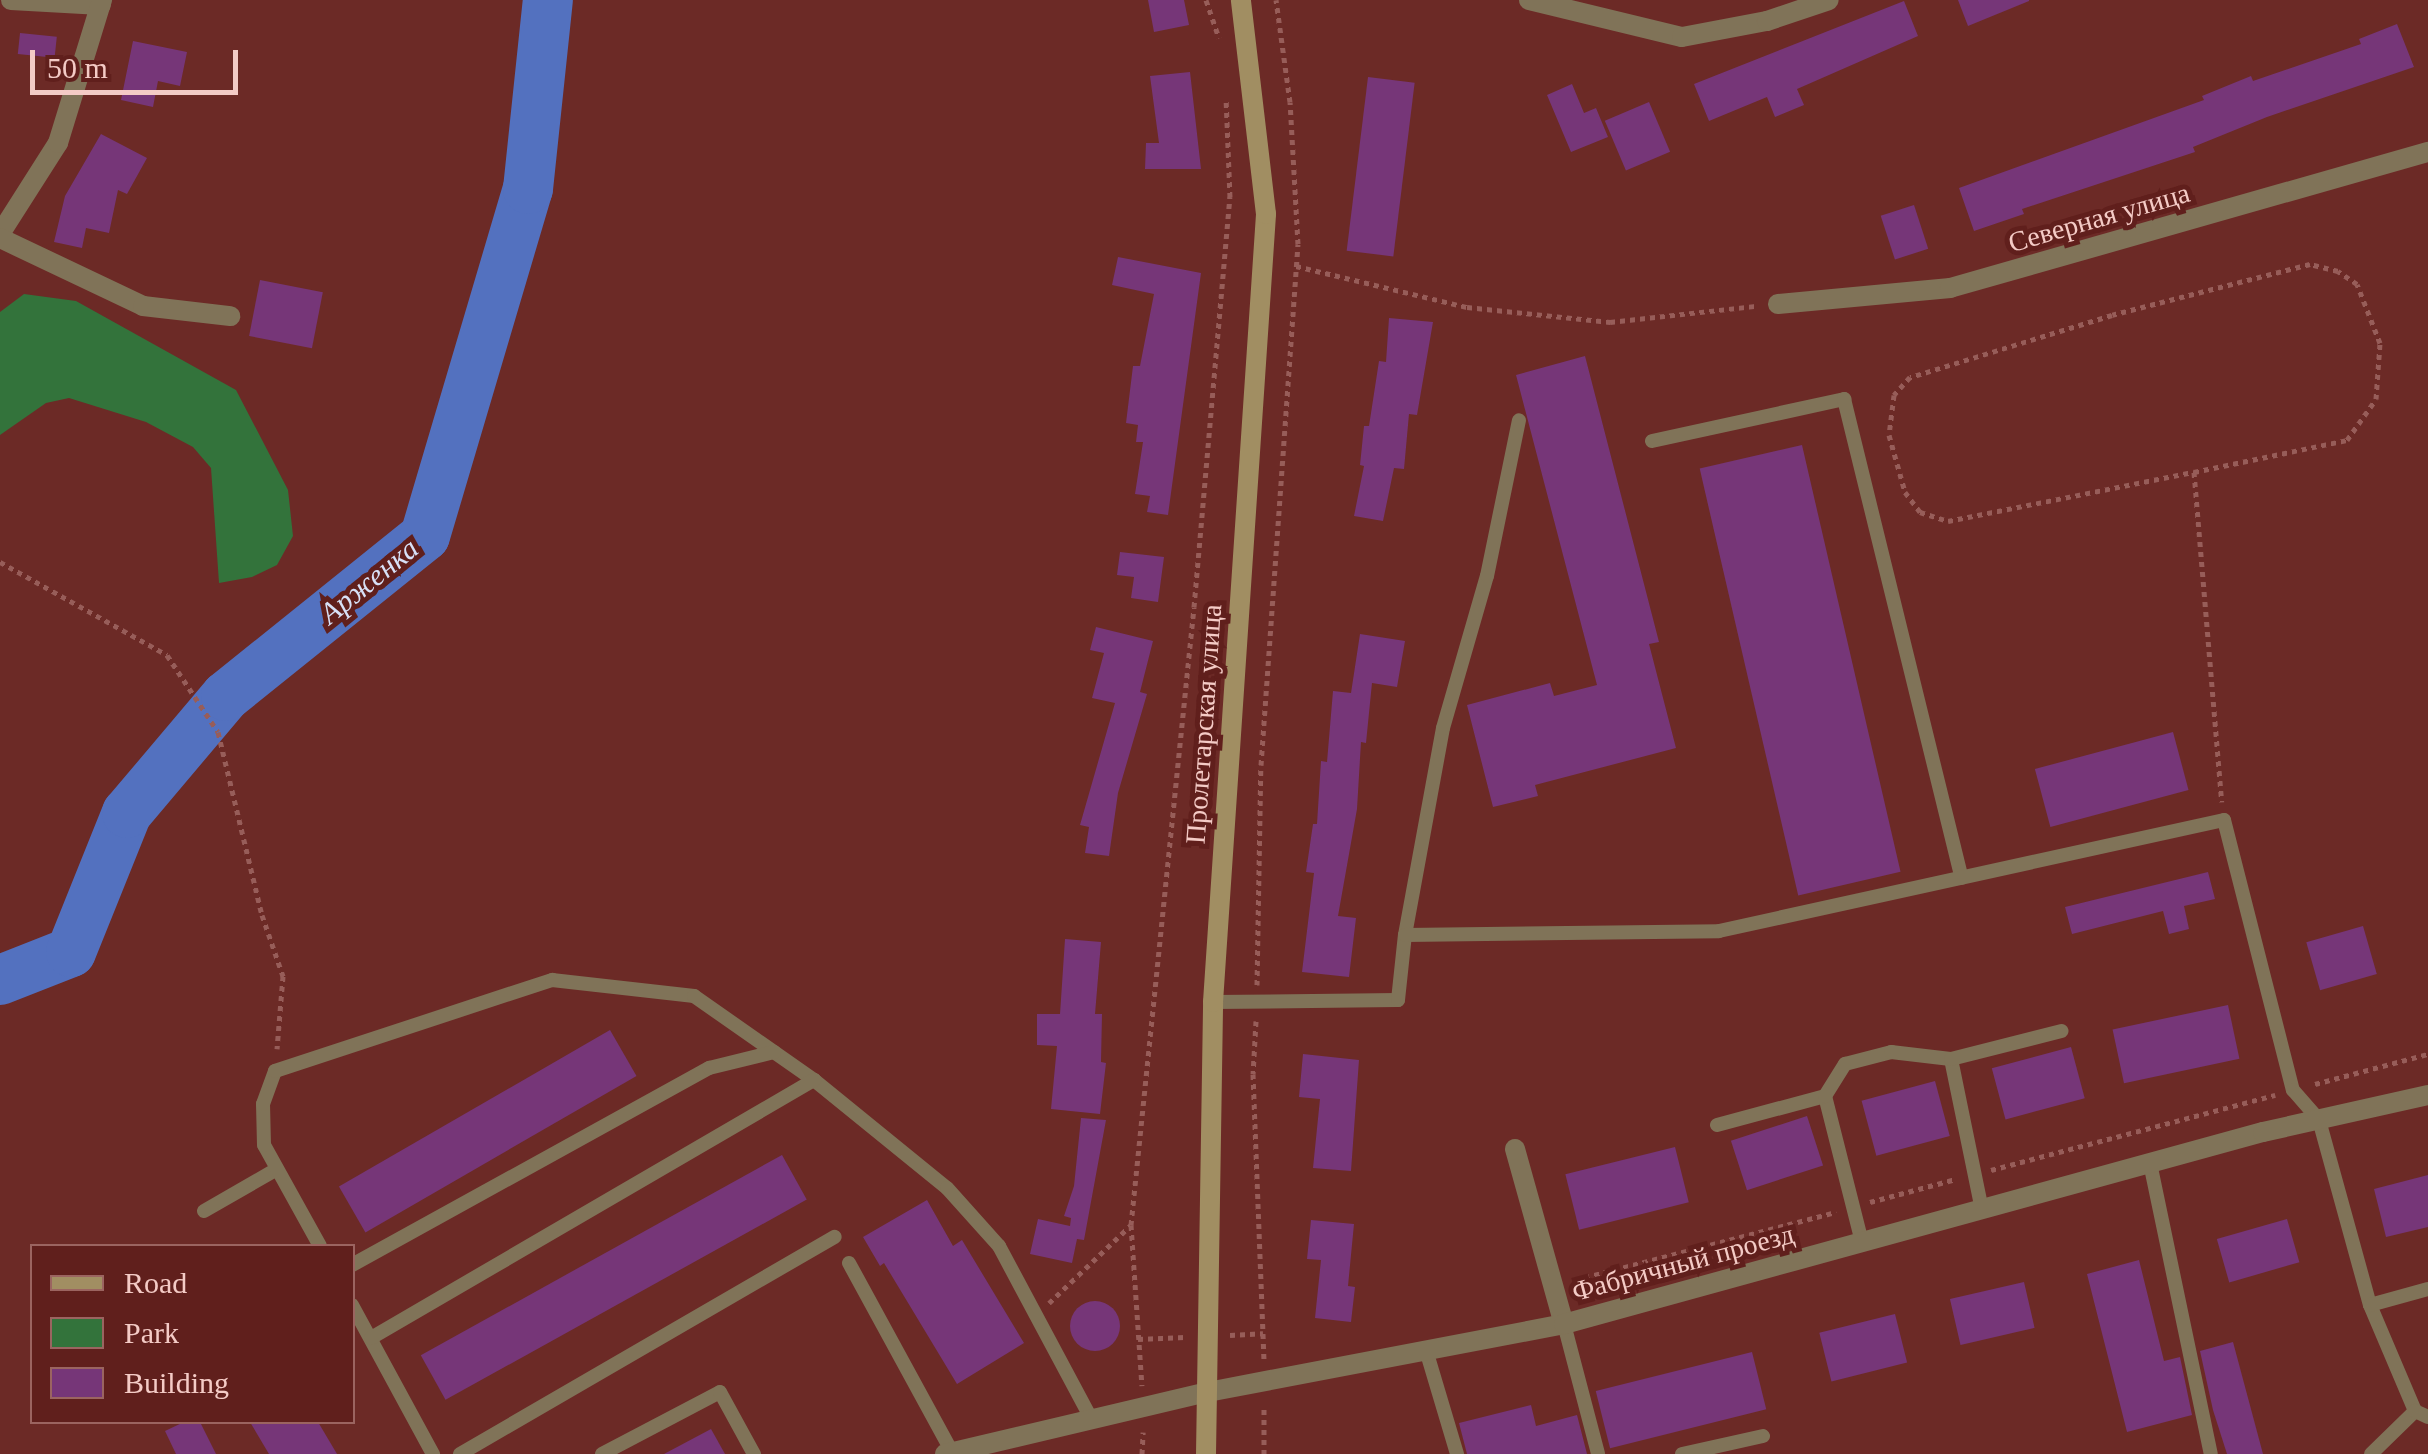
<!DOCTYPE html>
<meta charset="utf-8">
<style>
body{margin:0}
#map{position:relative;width:2428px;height:1454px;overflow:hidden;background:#6c2a26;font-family:"Times New Roman",serif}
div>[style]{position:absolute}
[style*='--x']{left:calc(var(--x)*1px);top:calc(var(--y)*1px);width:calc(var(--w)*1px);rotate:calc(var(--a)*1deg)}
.green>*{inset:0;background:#33733b}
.river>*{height:50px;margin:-25px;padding:0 25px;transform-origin:25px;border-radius:25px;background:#5371bf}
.building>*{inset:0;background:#763678;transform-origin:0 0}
.round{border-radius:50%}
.path>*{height:5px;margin-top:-2.5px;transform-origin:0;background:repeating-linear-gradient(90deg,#975d59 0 5px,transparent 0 10px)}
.service>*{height:14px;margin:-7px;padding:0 7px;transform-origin:7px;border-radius:7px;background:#807358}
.minor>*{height:20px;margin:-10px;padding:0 10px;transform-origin:10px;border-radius:10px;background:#807358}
.tertiary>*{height:20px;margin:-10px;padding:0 10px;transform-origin:10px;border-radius:10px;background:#807358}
.secondary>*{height:20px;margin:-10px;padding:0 10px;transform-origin:10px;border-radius:10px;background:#a18e62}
span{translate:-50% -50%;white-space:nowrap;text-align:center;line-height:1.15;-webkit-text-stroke:10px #601f1c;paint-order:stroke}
.street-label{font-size:28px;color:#f4cbc6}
.water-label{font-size:30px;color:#d8e1f7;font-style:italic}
.legend{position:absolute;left:30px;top:1244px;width:325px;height:180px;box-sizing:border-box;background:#601f1c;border:2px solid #9b6460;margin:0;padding:12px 18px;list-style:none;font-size:30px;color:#f4cbc6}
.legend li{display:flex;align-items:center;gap:20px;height:50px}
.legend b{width:50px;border:2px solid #9b6460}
.scale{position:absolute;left:30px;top:50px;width:208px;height:45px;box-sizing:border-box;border:5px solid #f4cbc6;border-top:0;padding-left:12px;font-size:30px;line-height:35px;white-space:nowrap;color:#f4cbc6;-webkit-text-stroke:8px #601f1c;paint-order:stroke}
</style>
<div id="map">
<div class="green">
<div style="clip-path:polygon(24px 294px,76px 301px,236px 390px,288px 490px,293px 536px,277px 565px,252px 577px,219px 583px,211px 468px,193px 447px,146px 422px,69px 398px,46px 403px,0 435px,0 312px)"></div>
</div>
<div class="river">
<div style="--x:0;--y:980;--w:76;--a:-21.5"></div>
<div style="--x:71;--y:952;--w:150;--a:-68.1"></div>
<div style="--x:127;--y:813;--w:153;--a:-49.8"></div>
<div style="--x:226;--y:696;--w:255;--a:-38.8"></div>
<div style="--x:425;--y:536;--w:362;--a:-73.5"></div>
<div style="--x:528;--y:189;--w:190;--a:-84"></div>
</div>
<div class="building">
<div style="clip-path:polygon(1148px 0,1184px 0,1189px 25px,1154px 32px)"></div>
<div style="clip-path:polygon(1958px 0,2029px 0,2029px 1px,1968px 26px)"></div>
<div style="clip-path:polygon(1904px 1px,1918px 36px,1797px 89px,1804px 105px,1775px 117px,1767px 97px,1709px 121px,1694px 84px)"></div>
<div style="clip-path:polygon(2397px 24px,2414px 67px,2267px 117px,2193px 147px,2195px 152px,2022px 209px,2024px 214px,1974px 231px,1959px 188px,2204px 100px,2202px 96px,2251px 76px,2253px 81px,2361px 44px,2359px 39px)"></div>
<div style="left:20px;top:33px;width:37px;height:21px;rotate:6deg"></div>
<div style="clip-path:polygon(133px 41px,187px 52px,180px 86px,158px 81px,153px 107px,121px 100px)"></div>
<div style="clip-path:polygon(1190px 72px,1201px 169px,1145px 169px,1146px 143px,1159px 143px,1150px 76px)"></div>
<div style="left:1368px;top:77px;width:47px;height:175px;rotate:7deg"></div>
<div style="clip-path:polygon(1572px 84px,1584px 113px,1596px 108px,1608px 137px,1571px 152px,1547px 95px)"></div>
<div style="left:1649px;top:102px;width:54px;height:48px;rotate:67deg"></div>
<div style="clip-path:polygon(101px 134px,147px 158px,127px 194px,118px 190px,109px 233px,86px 228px,82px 248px,54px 242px,65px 196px)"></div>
<div style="left:1914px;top:205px;width:46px;height:35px;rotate:72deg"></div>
<div style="clip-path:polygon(1118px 257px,1201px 273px,1168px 515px,1147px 512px,1150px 496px,1135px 494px,1143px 442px,1136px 442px,1138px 425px,1126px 423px,1133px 366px,1140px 366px,1154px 294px,1112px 285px)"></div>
<div style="left:260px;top:280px;width:64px;height:57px;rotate:11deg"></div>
<div style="clip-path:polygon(1389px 318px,1433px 322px,1417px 415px,1409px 414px,1404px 469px,1394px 468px,1383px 521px,1354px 516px,1364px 466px,1360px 465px,1364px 426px,1369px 426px,1379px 361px,1386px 362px)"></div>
<div style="clip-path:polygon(1585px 356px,1659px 642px,1649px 644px,1676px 748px,1535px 785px,1538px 796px,1493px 807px,1467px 705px,1550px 683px,1554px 696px,1597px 685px,1516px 375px)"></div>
<div style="left:1802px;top:445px;width:438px;height:105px;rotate:77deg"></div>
<div style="clip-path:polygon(1120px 552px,1164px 557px,1158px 602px,1131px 598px,1134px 577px,1117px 575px)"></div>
<div style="clip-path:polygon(1096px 627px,1153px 641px,1140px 692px,1147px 694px,1118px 793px,1109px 856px,1085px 853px,1089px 827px,1080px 825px,1115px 703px,1092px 698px,1104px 653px,1090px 650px)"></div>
<div style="clip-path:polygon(1360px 634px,1405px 641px,1397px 687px,1372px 683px,1366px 743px,1361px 742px,1357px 809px,1338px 916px,1356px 918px,1349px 977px,1302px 972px,1314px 873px,1306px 872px,1313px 824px,1317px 824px,1321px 761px,1327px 762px,1333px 691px,1351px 693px)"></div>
<div style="left:2173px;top:732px;width:60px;height:143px;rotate:75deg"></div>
<div style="clip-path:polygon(2208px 872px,2215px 899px,2184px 906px,2189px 929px,2169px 934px,2163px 911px,2072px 934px,2065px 907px)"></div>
<div style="left:2363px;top:926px;width:50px;height:59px;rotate:74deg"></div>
<div style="clip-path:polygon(1065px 939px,1101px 942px,1095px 1014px,1102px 1014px,1101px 1062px,1106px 1063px,1100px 1114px,1051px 1109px,1057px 1046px,1037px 1045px,1037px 1014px,1060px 1014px)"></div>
<div style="left:2228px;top:1005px;width:55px;height:118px;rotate:78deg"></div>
<div style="left:610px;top:1030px;width:53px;height:313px;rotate:60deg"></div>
<div style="left:2071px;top:1047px;width:53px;height:82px;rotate:75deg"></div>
<div style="clip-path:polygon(1303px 1054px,1359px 1060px,1351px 1171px,1313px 1168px,1320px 1099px,1299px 1097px)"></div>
<div style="left:1935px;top:1081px;width:57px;height:76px;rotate:75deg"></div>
<div style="left:1807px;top:1116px;width:52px;height:80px;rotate:72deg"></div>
<div style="clip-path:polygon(1081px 1118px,1106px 1120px,1084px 1240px,1077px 1239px,1072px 1263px,1030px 1254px,1038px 1219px,1070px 1226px,1071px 1218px,1064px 1216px,1074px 1186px)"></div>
<div style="left:1675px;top:1147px;width:57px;height:113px;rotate:76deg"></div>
<div style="left:782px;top:1155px;width:51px;height:413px;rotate:61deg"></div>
<div style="clip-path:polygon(2428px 1175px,2428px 1227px,2386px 1237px,2374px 1189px)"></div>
<div style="clip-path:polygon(927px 1200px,953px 1246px,962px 1240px,1024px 1343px,957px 1384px,884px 1263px,880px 1266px,863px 1237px)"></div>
<div style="left:2287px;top:1219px;width:45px;height:73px;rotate:74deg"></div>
<div style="clip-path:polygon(1311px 1220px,1354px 1224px,1348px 1286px,1355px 1287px,1351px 1322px,1315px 1318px,1321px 1260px,1307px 1259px)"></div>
<div style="clip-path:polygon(2139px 1260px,2164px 1361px,2180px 1357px,2192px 1415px,2127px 1432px,2087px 1274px)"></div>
<div style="left:2024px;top:1282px;width:47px;height:76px;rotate:77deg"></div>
<div class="round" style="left:1070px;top:1301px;width:50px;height:50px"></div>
<div style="left:1895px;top:1314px;width:50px;height:78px;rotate:76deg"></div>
<div style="clip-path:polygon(2233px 1342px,2263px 1454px,2227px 1454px,2213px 1410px,2200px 1351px)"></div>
<div style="left:1752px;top:1352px;width:59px;height:161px;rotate:76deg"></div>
<div style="clip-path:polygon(1531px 1405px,1536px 1426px,1577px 1415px,1587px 1454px,1467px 1454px,1459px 1423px)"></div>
<div style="clip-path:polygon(184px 1422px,200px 1422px,216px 1454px,176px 1454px,165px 1431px)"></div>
<div style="clip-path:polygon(250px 1422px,318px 1422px,337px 1454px,269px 1454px)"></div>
<div style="clip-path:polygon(711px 1429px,725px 1454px,664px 1454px)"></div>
</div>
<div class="path">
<div style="--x:1206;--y:0;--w:40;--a:71.1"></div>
<div style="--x:1296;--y:266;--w:176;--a:13.5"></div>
<div style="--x:1467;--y:307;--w:144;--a:6"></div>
<div style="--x:1610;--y:322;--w:147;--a:-6.3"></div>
<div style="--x:2194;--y:472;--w:156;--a:-11.8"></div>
<div style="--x:2347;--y:440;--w:50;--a:-54.7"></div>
<div style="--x:2376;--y:399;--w:56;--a:-85.9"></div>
<div style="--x:2380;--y:343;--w:63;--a:-111.3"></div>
<div style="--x:2357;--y:284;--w:23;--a:-146"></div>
<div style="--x:2338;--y:271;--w:29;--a:-166"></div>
<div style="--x:2310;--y:264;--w:204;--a:165.6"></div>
<div style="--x:2112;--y:315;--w:211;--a:162.9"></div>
<div style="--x:1910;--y:377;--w:24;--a:132"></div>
<div style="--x:1894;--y:395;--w:40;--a:97.1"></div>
<div style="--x:1889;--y:435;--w:59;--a:74.3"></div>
<div style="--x:1905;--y:492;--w:25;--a:53"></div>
<div style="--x:1920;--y:512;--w:29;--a:18"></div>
<div style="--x:1948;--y:521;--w:251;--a:-11.3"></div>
<div style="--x:2194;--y:472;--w:331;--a:85.2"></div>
<div style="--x:0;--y:562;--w:191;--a:29.1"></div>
<div style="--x:167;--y:655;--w:92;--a:56.5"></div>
<div style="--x:218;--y:732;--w:188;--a:76.5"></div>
<div style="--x:262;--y:915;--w:65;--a:71"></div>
<div style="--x:283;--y:976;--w:73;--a:94.7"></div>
<div style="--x:1257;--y:985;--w:220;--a:-89"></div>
<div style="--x:1261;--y:765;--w:522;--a:-85.94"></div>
<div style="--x:1298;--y:244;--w:142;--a:-93.2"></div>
<div style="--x:1290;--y:102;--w:103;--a:-97.8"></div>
<div style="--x:1256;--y:1021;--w:53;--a:93.2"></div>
<div style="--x:1253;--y:1074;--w:285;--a:87.8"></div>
<div style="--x:2315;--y:1084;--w:117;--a:-14.9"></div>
<div style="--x:1991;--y:1170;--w:294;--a:-14.8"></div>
<div style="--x:1870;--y:1202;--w:89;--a:-15"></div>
<div style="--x:1131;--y:1225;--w:161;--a:86.1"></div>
<div style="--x:1575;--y:1280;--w:270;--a:-14.6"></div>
<div style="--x:1049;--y:1303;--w:113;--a:-43.6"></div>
<div style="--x:1131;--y:1225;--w:621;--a:-84.18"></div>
<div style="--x:1194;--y:607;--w:412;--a:-85"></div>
<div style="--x:1230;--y:197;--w:98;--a:-92.3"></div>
<div style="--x:1230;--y:1335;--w:33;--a:-3"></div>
<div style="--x:1138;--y:1339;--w:47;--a:-2.4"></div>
<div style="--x:1142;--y:1454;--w:22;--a:-87"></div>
<div style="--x:1264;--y:1454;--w:49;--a:-90"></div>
</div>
<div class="service">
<div style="--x:1652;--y:441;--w:197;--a:-12.3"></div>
<div style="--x:1844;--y:399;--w:493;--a:76.2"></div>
<div style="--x:1405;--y:935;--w:210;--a:-79.6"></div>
<div style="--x:1443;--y:728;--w:158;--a:-73.9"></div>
<div style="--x:1487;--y:576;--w:159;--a:-78.4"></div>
<div style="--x:1213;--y:1002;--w:185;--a:-0.6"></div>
<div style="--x:1398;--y:1000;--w:65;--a:-83.9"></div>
<div style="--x:1405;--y:935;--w:314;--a:-0.7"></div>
<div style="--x:1719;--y:931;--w:517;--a:-12.4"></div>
<div style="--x:2224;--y:820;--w:279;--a:75.7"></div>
<div style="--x:2293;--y:1090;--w:40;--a:49"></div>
<div style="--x:2319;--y:1120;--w:192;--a:74.6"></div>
<div style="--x:2370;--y:1305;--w:115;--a:67"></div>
<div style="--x:1951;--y:1059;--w:154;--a:78.4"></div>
<div style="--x:1825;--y:1096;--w:151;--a:75.8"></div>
<div style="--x:1717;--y:1125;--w:112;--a:-15"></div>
<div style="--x:1825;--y:1096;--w:38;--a:-58"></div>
<div style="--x:1845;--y:1064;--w:48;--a:-14.6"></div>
<div style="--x:1891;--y:1052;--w:60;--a:6.7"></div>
<div style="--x:1951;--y:1059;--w:114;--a:-14.2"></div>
<div style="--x:2150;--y:1163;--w:297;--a:78.2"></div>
<div style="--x:204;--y:1211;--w:84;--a:-29.9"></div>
<div style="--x:320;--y:1246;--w:115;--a:-119"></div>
<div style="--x:264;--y:1145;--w:41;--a:-91.4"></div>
<div style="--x:263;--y:1104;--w:35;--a:-70"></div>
<div style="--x:275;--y:1071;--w:292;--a:-18.2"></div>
<div style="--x:552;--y:980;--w:143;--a:6.4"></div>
<div style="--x:694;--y:996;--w:146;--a:35"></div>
<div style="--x:814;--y:1080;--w:171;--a:39.1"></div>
<div style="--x:947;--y:1188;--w:78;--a:48.1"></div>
<div style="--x:999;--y:1246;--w:197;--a:61.9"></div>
<div style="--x:849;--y:1263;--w:215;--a:61.4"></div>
<div style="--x:352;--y:1265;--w:408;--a:-28.9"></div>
<div style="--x:709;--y:1068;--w:67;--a:-13.8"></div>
<div style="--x:352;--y:1305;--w:170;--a:61.5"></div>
<div style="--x:2370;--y:1305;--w:60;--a:-15.4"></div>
<div style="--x:1564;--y:1324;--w:134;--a:75.3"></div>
<div style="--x:371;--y:1338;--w:513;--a:-30.22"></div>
<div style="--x:1426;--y:1350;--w:109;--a:73.4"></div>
<div style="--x:460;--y:1454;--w:433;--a:-30.1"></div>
<div style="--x:602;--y:1454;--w:133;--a:-27.7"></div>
<div style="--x:720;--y:1392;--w:71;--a:61.3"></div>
<div style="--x:1682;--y:1454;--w:83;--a:-12.5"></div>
<div style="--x:2371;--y:1454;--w:62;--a:-44.3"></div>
<div style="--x:2415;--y:1411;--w:14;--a:25"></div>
</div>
<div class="minor">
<div style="--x:11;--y:0;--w:90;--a:3.2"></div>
<div style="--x:1529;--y:0;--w:157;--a:13.6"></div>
<div style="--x:1682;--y:37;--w:86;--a:-10.7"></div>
<div style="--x:1767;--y:21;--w:65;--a:-18.7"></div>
<div style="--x:0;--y:234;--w:108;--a:-57.5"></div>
<div style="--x:58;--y:143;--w:150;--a:-72.9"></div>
<div style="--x:0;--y:238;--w:158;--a:25.4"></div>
<div style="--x:143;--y:306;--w:88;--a:6.6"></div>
<div style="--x:1778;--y:304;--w:173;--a:-5.3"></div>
<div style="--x:1950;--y:288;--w:497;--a:-15.9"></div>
<div style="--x:1515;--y:1149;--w:182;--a:74.4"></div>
</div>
<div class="tertiary">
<div style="--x:945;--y:1454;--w:270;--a:-13.3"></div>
<div style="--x:1208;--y:1392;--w:362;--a:-10.8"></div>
<div style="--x:1564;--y:1324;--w:725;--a:-15.36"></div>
<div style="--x:2263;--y:1132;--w:169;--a:-12.6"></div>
</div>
<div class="secondary">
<div style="--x:1206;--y:1454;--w:452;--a:-89.1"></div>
<div style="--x:1213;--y:1002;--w:790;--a:-86.15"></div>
<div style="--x:1266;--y:214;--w:215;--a:-96.7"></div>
</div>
<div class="street-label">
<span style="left:2099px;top:218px;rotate:-16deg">Северная улица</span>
<span style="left:1204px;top:724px;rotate:-86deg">Пролетарская улица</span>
<span style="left:1683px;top:1263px;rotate:-15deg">Фабричный проезд</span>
</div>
<div class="water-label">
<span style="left:369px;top:581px;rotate:-39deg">Арженка</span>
</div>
<ul class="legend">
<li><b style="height:12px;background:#a18e62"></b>Road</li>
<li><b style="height:28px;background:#33733b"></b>Park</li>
<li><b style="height:28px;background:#763678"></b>Building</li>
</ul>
<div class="scale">50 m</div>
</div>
